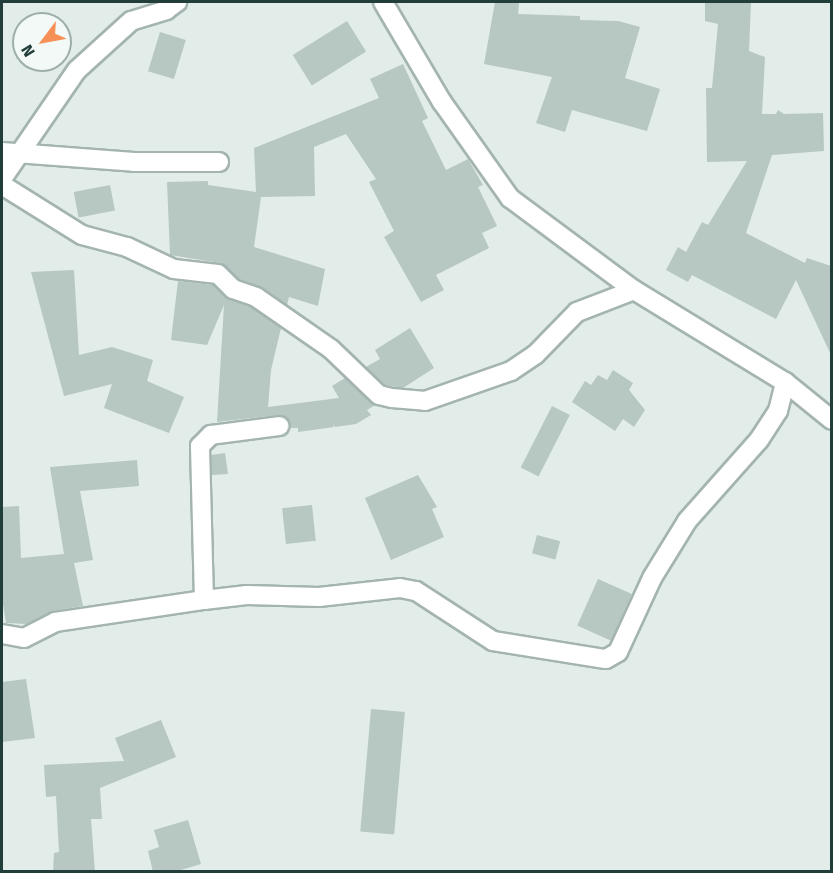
<!DOCTYPE html>
<style>
body{margin:0}
#map{position:relative;width:833px;height:873px;overflow:hidden;background:#e2ece9;font-family:"Fira Sans",sans-serif}
div>[style]{position:absolute}
[style*='--x']{left:calc(var(--x)*1px);top:calc(var(--y)*1px);width:calc(var(--w)*1px);rotate:calc(var(--a)*1deg)}
.building>*{inset:0;background:#b7c7c2;transform-origin:0 0}
.roads{filter:drop-shadow(2px 0 #a4b4b1) drop-shadow(-2px 0 #a4b4b1) drop-shadow(0 2px #a4b4b1) drop-shadow(0 -2px #a4b4b1)}
.minor>*{height:18px;margin:-9px;padding:0 9px;transform-origin:9px;border-radius:9px;background:#fff}
span{translate:-50% -50%;white-space:nowrap;text-align:center;line-height:1.15;-webkit-text-stroke:4.5px #f2f9f6;paint-order:stroke}
.frame{position:absolute;inset:0;border:3px solid #213e3a;pointer-events:none}
.north{position:absolute;left:12px;top:12px;width:60px;height:60px;box-sizing:border-box;background:#f2f9f6;border:2px solid #9eaeab;border-radius:50%;rotate:238deg;font-size:16px;font-weight:700;line-height:24px;text-align:center;color:#213e3a}
.north::after{content:'';display:block;margin:auto;width:21px;height:27px;background:#f69056;clip-path:polygon(50% 0,100% 100%,50% 72%,0 100%)}
</style>
<div id="map">
<div class="building">
<div style="clip-path:polygon(495px 2px,519px 3px,518px 14px,580px 16px,580px 20px,618px 21px,640px 27px,625px 78px,660px 89px,647px 131px,572px 110px,565px 132px,536px 123px,552px 77px,484px 64px)"></div>
<div style="clip-path:polygon(705px 2px,751px 2px,749px 51px,765px 57px,762px 114px,776px 114px,778px 110px,784px 114px,823px 113px,824px 151px,772px 155px,746px 233px,805px 263px,807px 258px,831px 266px,831px 355px,796px 280px,776px 319px,692px 275px,688px 282px,666px 270px,678px 247px,686px 252px,702px 222px,708px 225px,747px 161px,707px 162px,706px 88px,712px 88px,718px 24px,705px 21px)"></div>
<div style="left:347px;top:21px;width:36px;height:64px;rotate:58deg"></div>
<div style="left:160px;top:32px;width:27px;height:41px;rotate:17deg"></div>
<div style="clip-path:polygon(403px 64px,428px 118px,422px 121px,446px 170px,468px 159px,483px 185px,478px 187px,497px 226px,482px 233px,489px 248px,436px 275px,444px 290px,421px 302px,384px 237px,394px 231px,369px 182px,376px 179px,346px 134px,314px 147px,315px 196px,261px 197px,254px 247px,325px 269px,318px 306px,289px 297px,287px 305px,262px 288px,239px 279px,220px 263px,170px 255px,167px 182px,208px 181px,208px 185px,256px 192px,254px 148px,379px 98px,370px 79px)"></div>
<div style="left:110px;top:185px;width:26px;height:37px;rotate:79deg"></div>
<div style="clip-path:polygon(74px 270px,79px 355px,112px 347px,153px 360px,147px 381px,184px 397px,169px 433px,104px 408px,112px 384px,64px 396px,31px 272px)"></div>
<div style="clip-path:polygon(178px 281px,213px 285px,225px 297px,251px 307px,281px 328px,271px 370px,268px 407px,339px 398px,332px 386px,345px 378px,375px 405px,367px 410px,371px 415px,356px 424px,335px 427px,333px 424px,334px 427px,298px 432px,298px 428px,290px 428px,288px 419px,278px 415px,217px 422px,224px 305px,207px 345px,171px 340px)"></div>
<div style="clip-path:polygon(410px 328px,434px 368px,403px 388px,385px 385px,366px 367px,380px 359px,375px 350px)"></div>
<div style="clip-path:polygon(613px 370px,633px 383px,629px 390px,645px 410px,634px 427px,623px 419px,615px 431px,572px 402px,585px 381px,591px 385px,598px 375px,607px 380px)"></div>
<div style="left:552px;top:406px;width:20px;height:69px;rotate:27deg"></div>
<div style="clip-path:polygon(225px 453px,228px 474px,212px 475px,211px 455px)"></div>
<div style="clip-path:polygon(137px 460px,139px 486px,80px 491px,93px 560px,74px 563px,83px 606px,53px 611px,26px 624px,6px 623px,2px 597px,2px 507px,19px 506px,21px 558px,64px 554px,50px 467px)"></div>
<div style="clip-path:polygon(418px 475px,437px 507px,432px 509px,444px 537px,391px 560px,365px 498px)"></div>
<div style="left:312px;top:505px;width:36px;height:30px;rotate:84deg"></div>
<div style="left:537px;top:535px;width:24px;height:19px;rotate:15deg"></div>
<div style="left:598px;top:579px;width:37px;height:51px;rotate:24deg"></div>
<div style="clip-path:polygon(26px 679px,35px 738px,2px 742px,2px 682px)"></div>
<div style="left:371px;top:709px;width:34px;height:123px;rotate:5deg"></div>
<div style="clip-path:polygon(161px 720px,176px 757px,100px 788px,102px 819px,91px 819px,95px 872px,53px 872px,54px 853px,59px 852px,56px 796px,46px 797px,44px 765px,124px 761px,115px 738px)"></div>
<div style="clip-path:polygon(188px 820px,201px 864px,174px 872px,153px 872px,148px 851px,159px 847px,154px 830px)"></div>
</div>
<div class="roads">
<div class="minor">
<div style="--x:383;--y:2;--w:116;--a:59.5"></div>
<div style="--x:442;--y:102;--w:118;--a:54.7"></div>
<div style="--x:510;--y:198;--w:154;--a:36.6"></div>
<div style="--x:634;--y:290;--w:177;--a:31.4"></div>
<div style="--x:785;--y:382;--w:60;--a:39"></div>
<div style="--x:2;--y:152;--w:132;--a:4.3"></div>
<div style="--x:134;--y:162;--w:85;--a:0"></div>
<div style="--x:2;--y:179;--w:132;--a:-55.5"></div>
<div style="--x:77;--y:70;--w:73;--a:-42.2"></div>
<div style="--x:131;--y:21;--w:37;--a:-17"></div>
<div style="--x:166;--y:10;--w:14;--a:-36"></div>
<div style="--x:2;--y:185;--w:94;--a:32"></div>
<div style="--x:82;--y:235;--w:47;--a:14.9"></div>
<div style="--x:127;--y:247;--w:52;--a:25.1"></div>
<div style="--x:174;--y:269;--w:44;--a:6.5"></div>
<div style="--x:218;--y:274;--w:21;--a:45"></div>
<div style="--x:233;--y:289;--w:24;--a:19"></div>
<div style="--x:256;--y:297;--w:91;--a:34.7"></div>
<div style="--x:331;--y:349;--w:66;--a:43.8"></div>
<div style="--x:379;--y:395;--w:13;--a:13"></div>
<div style="--x:392;--y:398;--w:33;--a:5"></div>
<div style="--x:425;--y:401;--w:91;--a:-19.2"></div>
<div style="--x:511;--y:371;--w:29;--a:-34"></div>
<div style="--x:535;--y:355;--w:60;--a:-45.7"></div>
<div style="--x:577;--y:312;--w:61;--a:-21.1"></div>
<div style="--x:204;--y:600;--w:154;--a:-91.5"></div>
<div style="--x:200;--y:446;--w:16;--a:-45"></div>
<div style="--x:211;--y:435;--w:69;--a:-7.5"></div>
<div style="--x:2;--y:634;--w:22;--a:10"></div>
<div style="--x:24;--y:638;--w:35;--a:-27"></div>
<div style="--x:55;--y:622;--w:151;--a:-8.4"></div>
<div style="--x:204;--y:600;--w:43;--a:-6.6"></div>
<div style="--x:247;--y:595;--w:72;--a:1.6"></div>
<div style="--x:319;--y:597;--w:81;--a:-6.3"></div>
<div style="--x:400;--y:588;--w:16;--a:11"></div>
<div style="--x:416;--y:591;--w:92;--a:33"></div>
<div style="--x:493;--y:641;--w:114;--a:9.1"></div>
<div style="--x:606;--y:659;--w:14;--a:-30"></div>
<div style="--x:618;--y:652;--w:81;--a:-65.3"></div>
<div style="--x:652;--y:578;--w:67;--a:-58.4"></div>
<div style="--x:687;--y:521;--w:108;--a:-48.4"></div>
<div style="--x:759;--y:440;--w:35;--a:-57"></div>
<div style="--x:778;--y:411;--w:30;--a:-76"></div>
</div>
</div>
<div class="frame"></div>
<div class="north">N</div>
</div>
